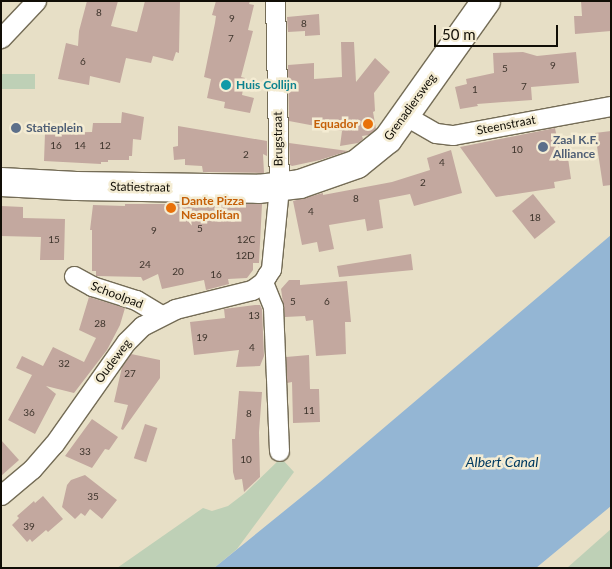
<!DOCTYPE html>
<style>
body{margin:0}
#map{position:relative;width:612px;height:569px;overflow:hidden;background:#e7dfc6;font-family:Lato,sans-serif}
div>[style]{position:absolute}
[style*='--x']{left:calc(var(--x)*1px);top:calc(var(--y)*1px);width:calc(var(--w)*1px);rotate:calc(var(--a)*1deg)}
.green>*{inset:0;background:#bed0b6;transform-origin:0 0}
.water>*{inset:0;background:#94b6d4}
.building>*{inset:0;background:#c3a89f;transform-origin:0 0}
.roads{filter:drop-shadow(1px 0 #746c56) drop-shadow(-1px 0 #746c56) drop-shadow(0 1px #746c56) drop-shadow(0 -1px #746c56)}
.minor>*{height:19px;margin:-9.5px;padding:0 9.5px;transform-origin:9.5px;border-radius:9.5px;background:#fff}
.secondary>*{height:28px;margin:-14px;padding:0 14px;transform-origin:14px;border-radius:14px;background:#fff}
.dots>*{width:14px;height:14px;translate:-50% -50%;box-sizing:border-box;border:2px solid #f4ecd3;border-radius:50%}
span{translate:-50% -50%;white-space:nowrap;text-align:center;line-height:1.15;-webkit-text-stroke:5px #f4ecd3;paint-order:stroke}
.number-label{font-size:10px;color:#3e342c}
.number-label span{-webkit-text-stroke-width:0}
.culture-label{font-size:12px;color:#0d838f;font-weight:700}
.left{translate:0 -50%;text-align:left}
.street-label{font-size:12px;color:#110e06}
.food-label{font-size:12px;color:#c56008;font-weight:700}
.right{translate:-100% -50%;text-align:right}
.service-label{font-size:12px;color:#4e5e75;font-weight:700}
.water-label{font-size:14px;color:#003a60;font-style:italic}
.frame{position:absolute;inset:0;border:2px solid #110e06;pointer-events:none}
.scale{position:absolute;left:434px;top:25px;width:124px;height:22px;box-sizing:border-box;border:2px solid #110e06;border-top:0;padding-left:6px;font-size:15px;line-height:18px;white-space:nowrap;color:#110e06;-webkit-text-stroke:4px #f4ecd3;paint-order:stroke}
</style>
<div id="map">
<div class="green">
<div style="left:1px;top:74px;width:34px;height:15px"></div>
<div style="clip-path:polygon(281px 458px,294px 472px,237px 549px,214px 568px,117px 568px,203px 508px,212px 511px,228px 506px,245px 493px)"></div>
<div style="clip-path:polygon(611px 529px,611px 568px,567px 568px)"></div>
</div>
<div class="water">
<div style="clip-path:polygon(611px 235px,611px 506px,536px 568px,214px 568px,320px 482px)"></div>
</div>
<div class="building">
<div style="clip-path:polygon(87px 1px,118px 1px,111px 26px,137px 32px,145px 1px,180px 1px,179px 53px,176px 52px,173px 61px,153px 56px,151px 63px,126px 58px,120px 83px,90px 76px,89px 85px,58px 79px,66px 43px,78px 46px,79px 31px)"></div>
<div style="clip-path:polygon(216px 1px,250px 1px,249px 4px,254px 5px,248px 30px,253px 31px,241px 77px,245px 78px,242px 95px,254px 98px,250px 113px,224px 108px,225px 102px,207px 98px,211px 79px,204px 77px,215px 23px,216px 16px,212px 15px)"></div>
<div style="clip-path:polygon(581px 1px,611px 1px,611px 31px,575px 34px,574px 16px,582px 16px)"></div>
<div style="clip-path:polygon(319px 14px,320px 35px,305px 36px,305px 31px,288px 32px,287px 17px)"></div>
<div style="clip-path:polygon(341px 42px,354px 42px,356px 82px,375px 58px,390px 72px,374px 93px,375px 111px,373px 112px,376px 129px,369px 135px,362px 136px,363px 139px,358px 143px,340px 146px,342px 131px,289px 121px,288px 65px,314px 63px,314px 79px,342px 77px)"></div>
<div style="clip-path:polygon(523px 52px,537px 56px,576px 52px,579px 83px,531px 87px,532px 100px,477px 104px,478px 106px,460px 109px,455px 87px,467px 84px,466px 79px,494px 73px,493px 53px)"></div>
<div style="clip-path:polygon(122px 112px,144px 117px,141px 140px,133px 139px,132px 156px,129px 156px,129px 160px,108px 160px,108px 162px,101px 162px,101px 164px,44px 161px,45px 133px,92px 132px,93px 123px,121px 123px)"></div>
<div style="clip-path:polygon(178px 126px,267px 141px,267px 156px,263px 154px,264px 173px,203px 172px,202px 166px,185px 165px,185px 159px,174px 160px,173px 147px,178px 146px)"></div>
<div style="clip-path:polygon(555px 128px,561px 159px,568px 158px,571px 179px,554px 182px,555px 188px,496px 197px,460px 147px)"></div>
<div style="clip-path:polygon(611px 131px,611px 185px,603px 186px,595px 133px)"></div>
<div style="clip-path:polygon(289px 143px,348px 151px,320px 160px,292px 166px,290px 165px)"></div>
<div style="clip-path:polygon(451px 150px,462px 193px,414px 206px,410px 194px,379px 200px,383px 228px,367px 231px,365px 219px,329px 225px,334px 249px,319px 252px,317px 242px,302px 245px,293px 201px,323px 193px,323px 195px,392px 182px,430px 170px,427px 158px)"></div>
<div style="left:533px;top:194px;width:36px;height:27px;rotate:51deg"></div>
<div style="clip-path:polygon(125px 204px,262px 204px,259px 263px,253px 263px,253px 270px,247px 278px,228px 279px,229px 284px,206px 290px,204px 280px,162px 289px,158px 274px,143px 281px,141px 277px,96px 276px,96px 271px,92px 271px,92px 230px,90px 230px,93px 205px,125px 206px)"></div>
<div style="clip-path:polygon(1px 206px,23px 207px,23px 218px,65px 219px,64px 260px,40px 260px,41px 237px,1px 236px)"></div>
<div style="clip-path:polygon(411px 254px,413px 270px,339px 277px,337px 266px)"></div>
<div style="clip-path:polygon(289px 280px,300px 280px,300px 285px,347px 281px,351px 322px,345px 322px,346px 354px,316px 356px,313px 320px,306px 321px,305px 316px,285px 317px,281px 289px)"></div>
<div style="clip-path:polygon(89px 297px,125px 308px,120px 325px,107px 350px,74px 393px,46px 386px,56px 394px,35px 434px,8px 420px,32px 375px,16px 368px,22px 356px,43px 366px,53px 347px,84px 362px,96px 338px,79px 330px)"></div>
<div style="clip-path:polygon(255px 305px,260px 305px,262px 309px,264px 356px,260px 366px,236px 367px,239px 350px,194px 355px,190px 322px,225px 318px,224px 309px)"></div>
<div style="clip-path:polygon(131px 354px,160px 360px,160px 378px,123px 430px,121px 429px,128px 405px,114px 402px,122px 367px)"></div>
<div style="clip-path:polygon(309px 355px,310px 389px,319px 389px,320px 422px,293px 423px,292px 382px,287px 383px,286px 357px)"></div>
<div style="clip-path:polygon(239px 391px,262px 392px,259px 432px,260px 477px,244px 492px,242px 479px,235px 480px,233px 472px,232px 439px,235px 439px)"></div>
<div style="clip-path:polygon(92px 419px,118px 437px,109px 450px,105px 449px,92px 468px,65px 456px)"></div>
<div style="left:145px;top:424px;width:13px;height:36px;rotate:18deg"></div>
<div style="clip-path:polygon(1px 440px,19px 460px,1px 476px)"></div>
<div style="clip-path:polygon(85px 475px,117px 500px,102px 519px,90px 509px,85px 516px,81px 513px,75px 519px,62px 507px,67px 485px,71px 480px)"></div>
<div style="clip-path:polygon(43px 496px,63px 519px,48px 532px,46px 530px,32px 542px,30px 539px,27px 542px,12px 525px,19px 518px,17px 516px,34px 501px,35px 503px)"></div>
</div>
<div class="roads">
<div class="minor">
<div style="--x:1;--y:38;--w:51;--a:-46.6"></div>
<div style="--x:406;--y:116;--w:34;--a:30"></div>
<div style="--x:436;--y:133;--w:17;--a:7"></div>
<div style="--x:453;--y:135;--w:161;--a:-10.4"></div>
<div style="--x:74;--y:276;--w:21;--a:29"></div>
<div style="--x:92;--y:286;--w:46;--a:17.7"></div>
<div style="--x:136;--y:300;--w:29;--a:31"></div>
<div style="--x:263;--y:282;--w:27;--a:68"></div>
<div style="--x:273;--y:307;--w:144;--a:87.6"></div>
<div style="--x:1;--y:495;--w:40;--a:-40"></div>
<div style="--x:32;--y:469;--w:33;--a:-49"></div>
<div style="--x:54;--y:444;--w:125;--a:-54.8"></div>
<div style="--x:126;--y:342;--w:23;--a:-45"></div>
<div style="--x:142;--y:326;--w:37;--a:-27"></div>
<div style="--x:175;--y:309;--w:79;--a:-13.9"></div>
<div style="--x:252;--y:290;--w:14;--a:-36"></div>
<div style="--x:263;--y:282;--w:8;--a:-60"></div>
<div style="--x:267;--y:275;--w:7;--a:-56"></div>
<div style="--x:271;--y:269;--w:81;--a:-84.4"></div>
<div style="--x:279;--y:188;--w:187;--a:-91.2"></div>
</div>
<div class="secondary">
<div style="--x:1;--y:182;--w:75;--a:3.1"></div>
<div style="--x:76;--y:186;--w:182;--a:0.9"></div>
<div style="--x:258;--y:189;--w:42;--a:-6.8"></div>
<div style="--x:300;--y:184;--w:60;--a:-19.3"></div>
<div style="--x:357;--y:164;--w:40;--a:-39"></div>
<div style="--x:388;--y:139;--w:169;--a:-54.6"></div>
</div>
</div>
<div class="dots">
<div style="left:226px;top:85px;background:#0f9aa8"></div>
<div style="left:368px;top:124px;background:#e8710a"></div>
<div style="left:16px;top:128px;background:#5c6f8a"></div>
<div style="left:543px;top:147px;background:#5c6f8a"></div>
<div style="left:171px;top:208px;background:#e8710a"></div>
</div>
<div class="number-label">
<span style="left:99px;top:13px">8</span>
<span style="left:232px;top:19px">9</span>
<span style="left:304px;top:24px">8</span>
<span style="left:231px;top:39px">7</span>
<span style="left:83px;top:62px">6</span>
<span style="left:553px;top:66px">9</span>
<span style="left:505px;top:69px">5</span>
<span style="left:524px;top:87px">7</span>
<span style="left:475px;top:90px">1</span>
<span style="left:56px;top:146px">16</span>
<span style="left:80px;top:146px">14</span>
<span style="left:105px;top:146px">12</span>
<span style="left:517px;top:150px">10</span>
<span style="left:246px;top:155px">2</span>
<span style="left:442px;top:163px">4</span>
<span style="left:423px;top:183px">2</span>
<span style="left:356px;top:199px">8</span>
<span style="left:311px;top:212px">4</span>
<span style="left:535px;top:218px">18</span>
<span style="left:200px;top:229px">5</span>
<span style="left:154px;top:231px">9</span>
<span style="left:54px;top:240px">15</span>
<span style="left:246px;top:240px">12C</span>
<span style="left:245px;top:256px">12D</span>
<span style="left:145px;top:265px">24</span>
<span style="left:178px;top:272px">20</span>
<span style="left:216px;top:275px">16</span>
<span style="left:293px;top:302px">5</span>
<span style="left:327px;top:302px">6</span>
<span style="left:254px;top:316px">13</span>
<span style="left:100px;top:324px">28</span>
<span style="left:202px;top:338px">19</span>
<span style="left:252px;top:348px">4</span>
<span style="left:64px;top:364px">32</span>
<span style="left:130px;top:374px">27</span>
<span style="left:309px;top:411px">11</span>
<span style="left:29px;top:413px">36</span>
<span style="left:249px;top:414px">8</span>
<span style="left:85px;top:452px">33</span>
<span style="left:246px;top:460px">10</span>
<span style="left:93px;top:497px">35</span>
<span style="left:29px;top:527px">39</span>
</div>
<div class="culture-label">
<span class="left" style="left:236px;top:85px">Huis Collijn</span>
</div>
<div class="street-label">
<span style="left:410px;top:107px;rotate:-54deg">Grenadiersweg</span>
<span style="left:506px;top:125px;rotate:-11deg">Steenstraat</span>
<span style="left:278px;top:139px;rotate:-91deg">Brugstraat</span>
<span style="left:140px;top:187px;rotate:1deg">Statiestraat</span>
<span style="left:117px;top:295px;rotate:21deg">Schoolpad</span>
<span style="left:113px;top:361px;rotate:-53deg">Oudeweg</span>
</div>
<div class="food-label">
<span class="right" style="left:358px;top:124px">Equador</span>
<span class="left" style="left:181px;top:208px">Dante Pizza<br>Neapolitan</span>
</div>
<div class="service-label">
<span class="left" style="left:26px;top:128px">Statieplein</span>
<span class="left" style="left:553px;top:147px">Zaal K.F.<br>Alliance</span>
</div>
<div class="water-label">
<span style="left:502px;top:462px">Albert Canal</span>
</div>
<div class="frame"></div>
<div class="scale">50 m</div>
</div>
